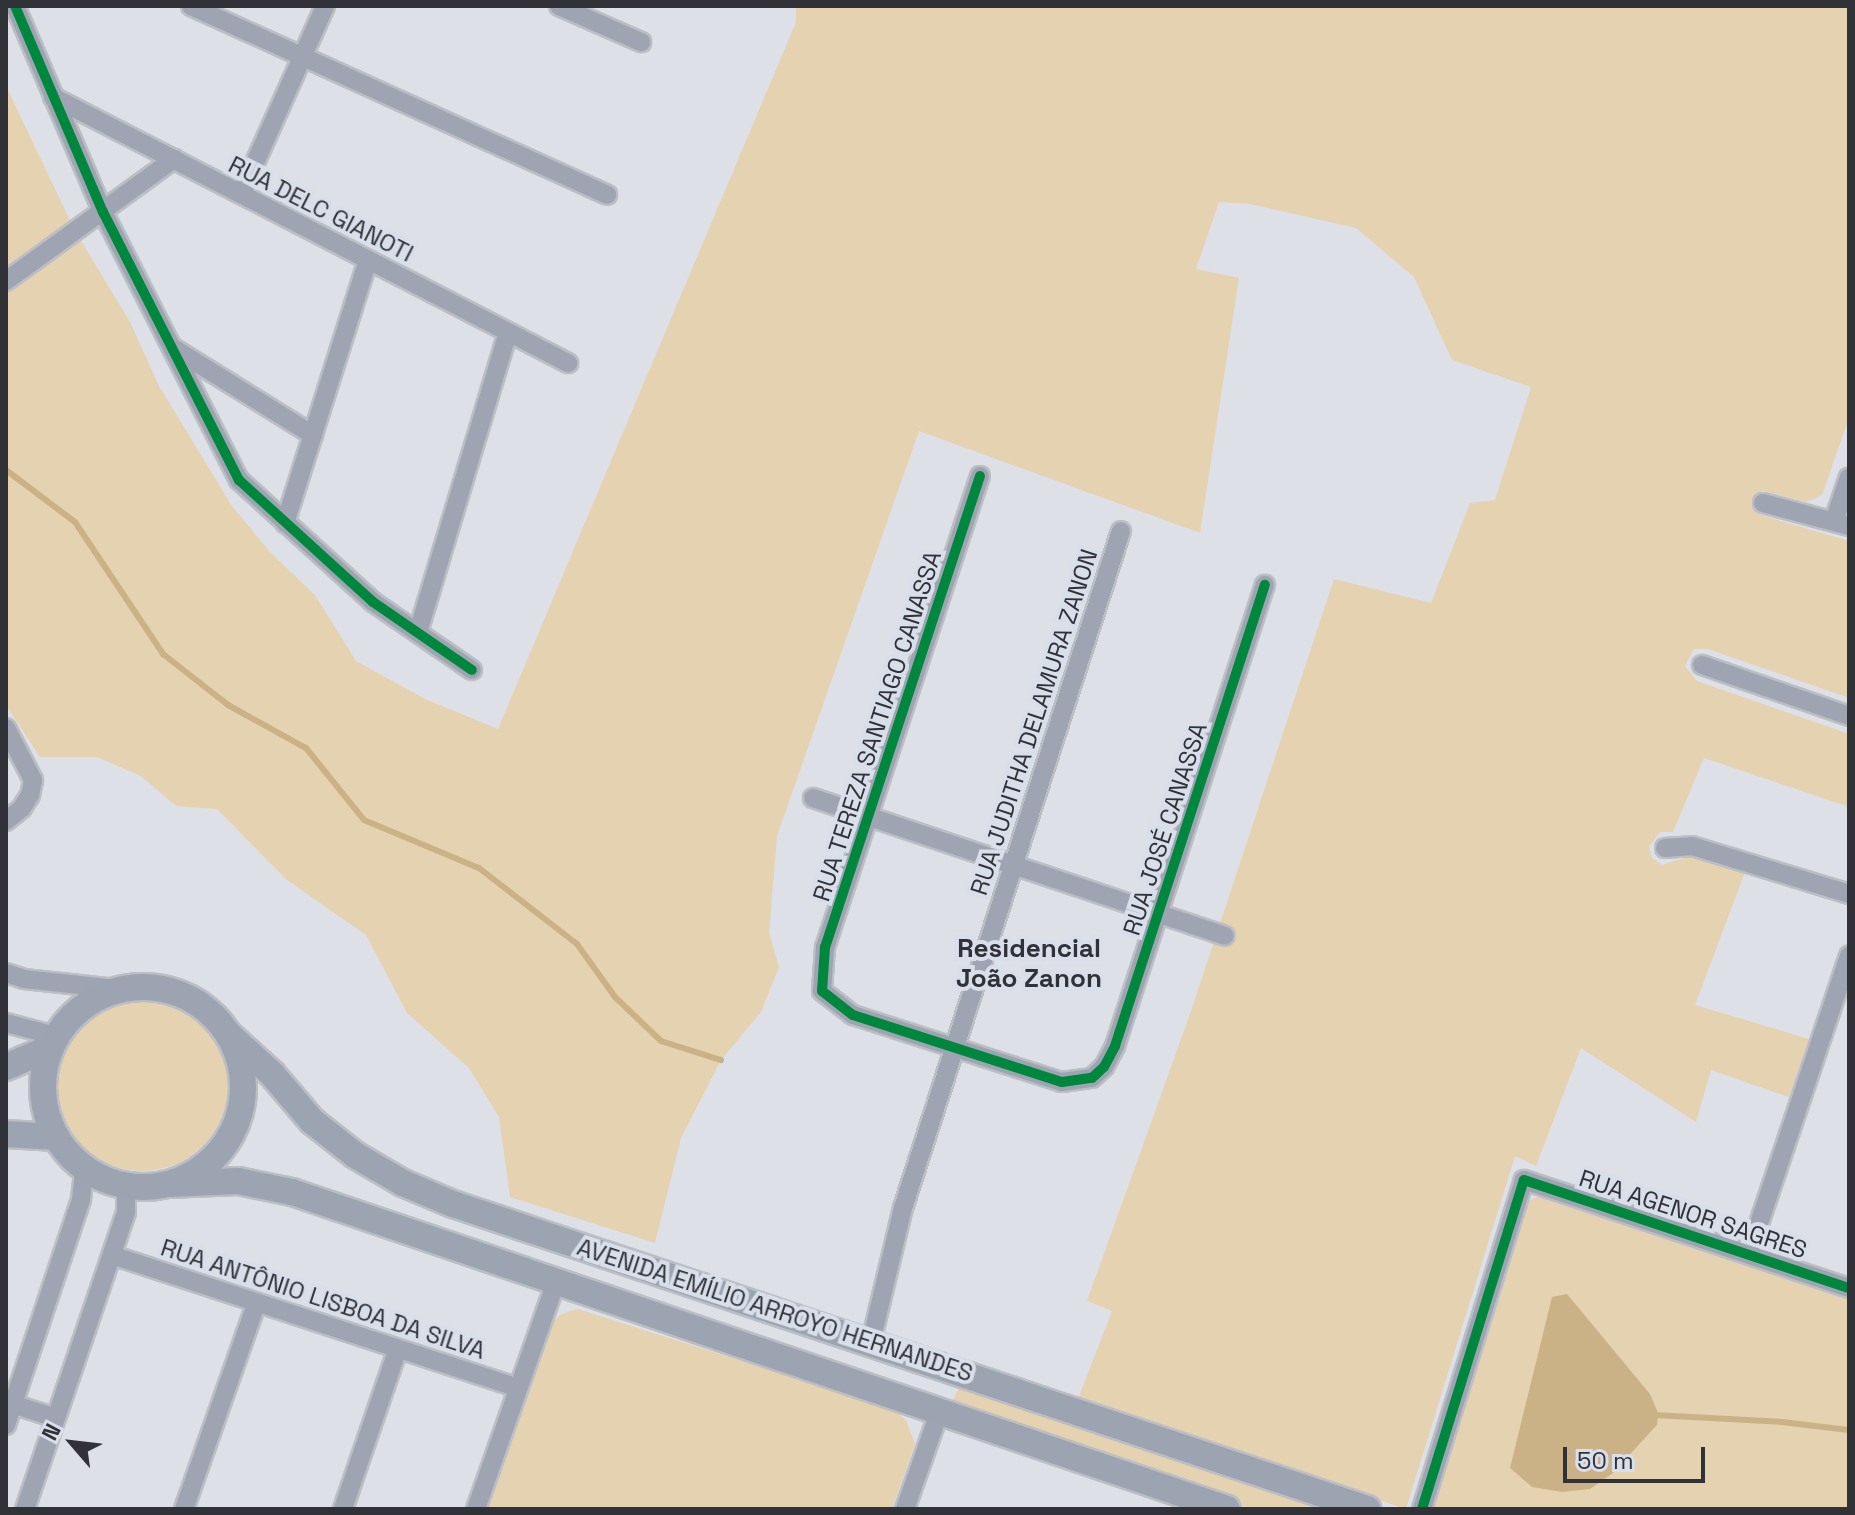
<!DOCTYPE html>
<meta charset="utf-8">
<style>
body{margin:0}
#map{position:relative;width:1855px;height:1515px;overflow:hidden;background:#dde0e7;font-family:"Space Grotesk",sans-serif}
div>[style]{position:absolute}
[style*='--x']{left:calc(var(--x)*1px);top:calc(var(--y)*1px);width:calc(var(--w)*1px);rotate:calc(var(--a)*1deg)}
.green>*{inset:0;background:#e5d2b1}
.round{border-radius:50%}
.water>*{inset:0;background:#cab286}
.stream>*{height:6px;margin:-3px;padding:0 3px;transform-origin:3px;border-radius:3px;background:#cab286}
.roads{filter:drop-shadow(2px 0 #bbbec3) drop-shadow(-2px 0 #bbbec3) drop-shadow(0 2px #bbbec3) drop-shadow(0 -2px #bbbec3)}
.minor>*{height:18px;margin:-9px;padding:0 9px;transform-origin:9px;border-radius:9px;background:#9ea4b1}
.secondary>*{height:26px;margin:-13px;padding:0 13px;transform-origin:13px;border-radius:13px;background:#9da4b1}
.secondary>.ring{margin:-13px;padding:0;box-sizing:content-box;background:none;border:26px solid #9da4b1;border-radius:50%}
.cycleway>*{height:10px;margin:-5px;padding:0 5px;transform-origin:5px;border-radius:5px;background:#00873e}
span{translate:-50% -50%;white-space:nowrap;text-align:center;line-height:1.15;-webkit-text-stroke:8px #d9deeb;paint-order:stroke}
.street-label{font-size:24px;color:#303237}
.neighbourhood-label{font-size:26px;color:#303237;font-weight:700}
.frame{position:absolute;inset:0;border:8px solid #303237;pointer-events:none}
.north{position:absolute;left:32px;top:1403px;width:80px;height:80px;-webkit-text-stroke:6px #d9deeb;paint-order:stroke;rotate:298deg;font-size:22px;font-weight:700;line-height:32px;text-align:center;color:#303237}
.north::after{content:'';display:block;margin:auto;width:28px;height:36px;background:#303237;clip-path:polygon(50% 0,100% 100%,50% 72%,0 100%)}
.scale{position:absolute;left:1563px;top:1447px;width:142px;height:36px;box-sizing:border-box;border:4px solid #303237;border-top:0;padding-left:10px;font-size:24px;line-height:28px;white-space:nowrap;color:#303237;-webkit-text-stroke:6px #d9deeb;paint-order:stroke}
</style>
<div id="map">
<div class="green">
<div style="clip-path:polygon(796px 6px,1849px 6px,1849px 418px,1822px 495px,1806px 502px,1763px 491px,1752px 501px,1758px 514px,1849px 541px,1849px 698px,1708px 649px,1694px 649px,1685px 666px,1697px 681px,1849px 734px,1849px 807px,1704px 758px,1673px 832px,1660px 832px,1649px 847px,1652px 858px,1662px 865px,1693px 855px,1745px 872px,1695px 1005px,1809px 1039px,1789px 1097px,1711px 1070px,1696px 1122px,1581px 1048px,1536px 1166px,1515px 1156px,1406px 1509px,1078px 1399px,1112px 1311px,1087px 1301px,1190px 1014px,1334px 579px,1431px 603px,1470px 503px,1495px 500px,1531px 387px,1452px 360px,1414px 277px,1356px 228px,1250px 204px,1219px 202px,1196px 269px,1239px 278px,1200px 533px,919px 431px,777px 836px,769px 933px,779px 967px,761px 1012px,721px 1060px,681px 1138px,655px 1243px,510px 1197px,499px 1117px,469px 1068px,407px 1013px,366px 935px,287px 880px,217px 809px,176px 806px,141px 776px,97px 757px,40px 757px,6px 705px,6px 86px,75px 231px,130px 322px,159px 386px,232px 506px,270px 552px,315px 595px,356px 661px,425px 699px,498px 729px,796px 22px)"></div>
<div class="round" style="left:56px;top:999px;width:172px;height:172px"></div>
<div style="clip-path:polygon(evenodd,1541px 1195px,1849px 1300px,1849px 1509px,1428px 1509px,1528px 1201px,1541px 1195px,1567px 1295px,1650px 1394px,1657px 1425px,1613px 1473px,1567px 1295px)"></div>
<div style="clip-path:polygon(578px 1309px,892px 1409px,906px 1420px,915px 1444px,892px 1509px,485px 1509px,546px 1330px,559px 1315px)"></div>
<div style="clip-path:polygon(960px 1386px,1331px 1509px,1252px 1509px,963px 1412px,953px 1399px)"></div>
</div>
<div class="water">
<div style="clip-path:polygon(1567px 1294px,1650px 1394px,1658px 1413px,1657px 1425px,1613px 1473px,1590px 1489px,1562px 1492px,1532px 1487px,1510px 1468px,1552px 1297px)"></div>
</div>
<div class="stream">
<div style="--x:6;--y:470;--w:86;--a:37"></div>
<div style="--x:75;--y:522;--w:159;--a:56.3"></div>
<div style="--x:163;--y:654;--w:83;--a:38.1"></div>
<div style="--x:228;--y:705;--w:89;--a:28.9"></div>
<div style="--x:306;--y:748;--w:92;--a:51.1"></div>
<div style="--x:364;--y:820;--w:125;--a:22.7"></div>
<div style="--x:479;--y:868;--w:124;--a:37.8"></div>
<div style="--x:577;--y:944;--w:65;--a:54.4"></div>
<div style="--x:615;--y:997;--w:64;--a:43.7"></div>
<div style="--x:661;--y:1041;--w:63;--a:17.6"></div>
<div style="--x:1654;--y:1415;--w:128;--a:3.1"></div>
<div style="--x:1782;--y:1422;--w:67;--a:6.8"></div>
</div>
<div class="roads">
<div class="minor">
<div style="--x:15;--y:6;--w:224;--a:66.9"></div>
<div style="--x:103;--y:212;--w:301;--a:63.1"></div>
<div style="--x:239;--y:480;--w:181;--a:42.3"></div>
<div style="--x:373;--y:602;--w:120;--a:34.5"></div>
<div style="--x:191;--y:6;--w:457;--a:24.4"></div>
<div style="--x:559;--y:6;--w:90;--a:23.7"></div>
<div style="--x:53;--y:97;--w:580;--a:27.32"></div>
<div style="--x:241;--y:194;--w:206;--a:-65.9"></div>
<div style="--x:6;--y:281;--w:208;--a:-36"></div>
<div style="--x:173;--y:348;--w:165;--a:31.9"></div>
<div style="--x:980;--y:476;--w:496;--a:108.2"></div>
<div style="--x:825;--y:947;--w:44;--a:93.9"></div>
<div style="--x:822;--y:991;--w:39;--a:38"></div>
<div style="--x:853;--y:1015;--w:219;--a:17.8"></div>
<div style="--x:1062;--y:1082;--w:30;--a:-8"></div>
<div style="--x:1092;--y:1078;--w:16;--a:-43"></div>
<div style="--x:1104;--y:1067;--w:24;--a:-62"></div>
<div style="--x:1115;--y:1046;--w:485;--a:-72"></div>
<div style="--x:1763;--y:503;--w:89;--a:15"></div>
<div style="--x:1834;--y:521;--w:46;--a:-71.2"></div>
<div style="--x:285;--y:523;--w:276;--a:-72.5"></div>
<div style="--x:418;--y:632;--w:313;--a:-73.3"></div>
<div style="--x:1702;--y:665;--w:156;--a:19.1"></div>
<div style="--x:6;--y:728;--w:59;--a:62.6"></div>
<div style="--x:33;--y:780;--w:15;--a:101"></div>
<div style="--x:30;--y:795;--w:15;--a:122"></div>
<div style="--x:22;--y:808;--w:21;--a:141"></div>
<div style="--x:813;--y:798;--w:434;--a:18.5"></div>
<div style="--x:1665;--y:848;--w:27;--a:-4"></div>
<div style="--x:1692;--y:846;--w:164;--a:17"></div>
<div style="--x:6;--y:973;--w:19;--a:18"></div>
<div style="--x:24;--y:979;--w:93;--a:6.2"></div>
<div style="--x:6;--y:1023;--w:52;--a:14.6"></div>
<div style="--x:1749;--y:1253;--w:314;--a:-71.4"></div>
<div style="--x:112;--y:1255;--w:427;--a:18.1"></div>
<div style="--x:871;--y:1342;--w:138;--a:-76.6"></div>
<div style="--x:903;--y:1208;--w:711;--a:-72.15"></div>
<div style="--x:6;--y:1402;--w:49;--a:17.7"></div>
<div style="--x:6;--y:1425;--w:237;--a:-71.6"></div>
<div style="--x:81;--y:1200;--w:31;--a:-84"></div>
<div style="--x:25;--y:1509;--w:314;--a:-71.2"></div>
<div style="--x:126;--y:1212;--w:26;--a:-90"></div>
<div style="--x:184;--y:1509;--w:216;--a:-70.6"></div>
<div style="--x:343;--y:1509;--w:167;--a:-71.1"></div>
<div style="--x:476;--y:1509;--w:241;--a:-70.6"></div>
<div style="--x:905;--y:1509;--w:102;--a:-70.5"></div>
<div style="--x:1422;--y:1509;--w:344;--a:-72.8"></div>
<div style="--x:1524;--y:1180;--w:342;--a:18.4"></div>
</div>
<div class="secondary">
<div class="ring" style="left:43px;top:987px;width:174px;height:174px"></div>
<div style="--x:229;--y:1035;--w:58;--a:42.2"></div>
<div style="--x:272;--y:1074;--w:62;--a:49.6"></div>
<div style="--x:312;--y:1121;--w:55;--a:38.3"></div>
<div style="--x:355;--y:1155;--w:56;--a:30.3"></div>
<div style="--x:403;--y:1183;--w:54;--a:22.8"></div>
<div style="--x:453;--y:1204;--w:964;--a:18.45"></div>
<div style="--x:6;--y:1067;--w:48;--a:-23.4"></div>
<div style="--x:6;--y:1134;--w:50;--a:3.4"></div>
<div style="--x:169;--y:1184;--w:69;--a:-2.5"></div>
<div style="--x:238;--y:1181;--w:55;--a:11.5"></div>
<div style="--x:292;--y:1192;--w:987;--a:18.73"></div>
</div>
</div>
<div class="cycleway">
<div style="--x:15;--y:6;--w:224;--a:66.9"></div>
<div style="--x:103;--y:212;--w:301;--a:63.1"></div>
<div style="--x:239;--y:480;--w:181;--a:42.3"></div>
<div style="--x:373;--y:602;--w:120;--a:34.5"></div>
<div style="--x:980;--y:476;--w:496;--a:108.2"></div>
<div style="--x:825;--y:947;--w:44;--a:93.9"></div>
<div style="--x:822;--y:991;--w:39;--a:38"></div>
<div style="--x:853;--y:1015;--w:219;--a:17.8"></div>
<div style="--x:1062;--y:1082;--w:30;--a:-8"></div>
<div style="--x:1092;--y:1078;--w:16;--a:-43"></div>
<div style="--x:1104;--y:1067;--w:24;--a:-62"></div>
<div style="--x:1115;--y:1046;--w:485;--a:-72"></div>
<div style="--x:1422;--y:1509;--w:344;--a:-72.8"></div>
<div style="--x:1524;--y:1180;--w:342;--a:18.4"></div>
</div>
<div class="street-label">
<span style="left:321px;top:209px;rotate:27deg">RUA DELC GIANOTI</span>
<span style="left:1034px;top:722px;rotate:-72deg">RUA JUDITHA DELAMURA ZANON</span>
<span style="left:877px;top:726px;rotate:-72deg">RUA TEREZA SANTIAGO CANASSA</span>
<span style="left:1165px;top:829px;rotate:-72deg">RUA JOSÉ CANASSA</span>
<span style="left:1693px;top:1214px;rotate:18deg">RUA AGENOR SAGRES</span>
<span style="left:323px;top:1299px;rotate:18deg">RUA ANTÔNIO LISBOA DA SILVA</span>
<span style="left:775px;top:1310px;rotate:18deg">AVENIDA EMÍLIO ARROYO HERNANDES</span>
</div>
<div class="neighbourhood-label">
<span style="left:1029px;top:964px">Residencial<br>João Zanon</span>
</div>
<div class="frame"></div>
<div class="north">N</div>
<div class="scale">50 m</div>
</div>
